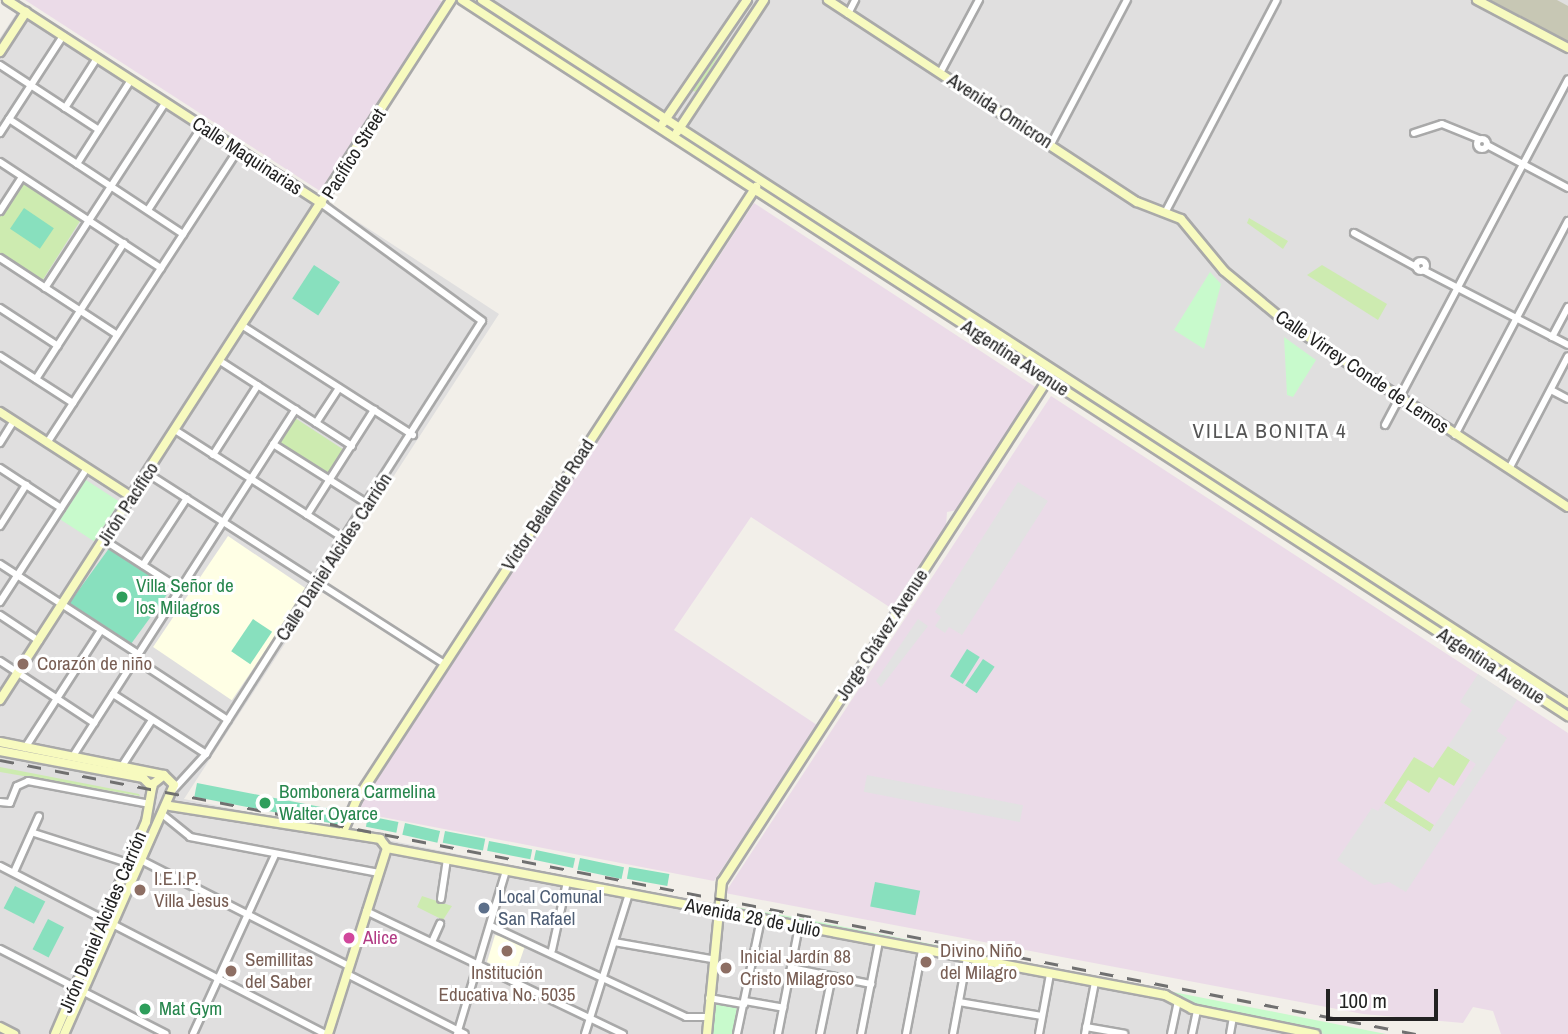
<!DOCTYPE html>
<meta charset="utf-8">
<style>
body{margin:0}
#map{position:relative;width:1568px;height:1034px;overflow:hidden;background:#f2efe9;font-family:"Archivo Narrow",sans-serif}
div>[style]{position:absolute}
[style*='--x']{left:calc(var(--x)*1px);top:calc(var(--y)*1px);width:calc(var(--w)*1px);rotate:calc(var(--a)*1deg)}
.residential>*{inset:0;background:#e0dfdf}
.industrial>*{inset:0;background:#ebdbe8}
.education>*{inset:0;background:#ffffe5;transform-origin:0 0}
.construction>*{inset:0;background:#c7c7b4}
.grass>*{inset:0;background:#cdebb0;transform-origin:0 0}
.park>*{inset:0;background:#c8facc;transform-origin:0 0}
.pitch>*{inset:0;background:#88e0be;transform-origin:0 0}
.parking>*{inset:0;background:#e2e2e2;transform-origin:0 0}
.roads{filter:drop-shadow(2px 0 #a9a9a9) drop-shadow(-2px 0 #a9a9a9) drop-shadow(0 2px #a9a9a9) drop-shadow(0 -2px #a9a9a9)}
.street>*{height:6px;margin:-3px;padding:0 3px;transform-origin:3px;border-radius:3px;background:#fff}
.street>.ring{margin:-3px;padding:0;box-sizing:content-box;background:none;border:6px solid #fff;border-radius:50%}
.secondary>*{height:8px;margin:-4px;padding:0 4px;transform-origin:4px;border-radius:4px;background:#f7fabf}
.rail>*{height:2.5px;margin-top:-1.25px;transform-origin:0;background:repeating-linear-gradient(90deg,#707070 0 14px,transparent 0 28px)}
.dots>*{width:19px;height:19px;translate:-50% -50%;box-sizing:border-box;border:4px solid #fff;border-radius:50%}
span{translate:-50% -50%;white-space:nowrap;text-align:center;line-height:1.15;-webkit-text-stroke:6px #fff;paint-order:stroke}
.street-label{font-size:19px;color:#222}
.leisure-label{font-size:19px;color:#27864d}
.left{translate:0 -50%;text-align:left}
.education-label{font-size:19px;color:#785e54}
.service-label{font-size:19px;color:#4e5e75}
.hotel-label{font-size:19px;color:#b23c85}
.neighbourhood-label{font-size:21px;color:#555;letter-spacing:2px}
.scale{position:absolute;left:1326px;top:989px;width:112px;height:32px;box-sizing:border-box;border:4px solid #222;border-top:0;padding-left:9px;font-size:21px;line-height:24px;white-space:nowrap;color:#222;-webkit-text-stroke:5px #fff;paint-order:stroke}
</style>
<div id="map">
<div class="residential">
<div style="clip-path:polygon(470px 0,1568px 0,1568px 711px,1039px 368px)"></div>
<div style="clip-path:polygon(23px 3px,499px 314px,184px 799px,1350px 1034px,0 1034px,0 38px)"></div>
</div>
<div class="industrial">
<div style="clip-path:polygon(25px 0,439px 0,443px 2px,320px 191px)"></div>
<div style="clip-path:polygon(754px 203px,1037px 388px,957px 510px,947px 512px,946px 526px,891px 608px,751px 517px,674px 630px,817px 725px,714px 881px,356px 812px)"></div>
<div style="clip-path:polygon(1051px 396px,1568px 733px,1568px 1034px,1501px 1034px,1493px 1011px,1473px 1007px,1463px 1023px,1363px 1014px,725px 893px)"></div>
</div>
<div class="education">
<div style="left:228px;top:536px;width:95px;height:134px;rotate:34deg"></div>
<div style="clip-path:polygon(495px 935px,526px 943px,515px 975px,487px 962px)"></div>
</div>
<div class="construction">
<div style="clip-path:polygon(1476px 0,1557px 0,1568px 6px,1568px 49px)"></div>
</div>
<div class="grass">
<div style="clip-path:polygon(740px 19px,697px 92px,693px 91px,692px 88px)"></div>
<div style="clip-path:polygon(24px 179px,82px 218px,42px 281px,0 253px,0 217px)"></div>
<div style="clip-path:polygon(1249px 218px,1288px 241px,1283px 249px,1247px 223px)"></div>
<div style="clip-path:polygon(1322px 265px,1387px 304px,1378px 320px,1307px 275px)"></div>
<div style="left:295px;top:418px;width:59px;height:30px;rotate:33deg"></div>
<div style="clip-path:polygon(1448px 746px,1470px 760px,1454px 786px,1439px 777px,1429px 793px,1408px 780px,1395px 800px,1434px 825px,1430px 832px,1384px 803px,1414px 757px,1433px 768px)"></div>
<div style="clip-path:polygon(0 767px,139px 794px,140px 796px,0 772px)"></div>
<div style="clip-path:polygon(422px 896px,452px 906px,443px 920px,417px 907px)"></div>
</div>
<div class="park">
<div style="clip-path:polygon(1210px 272px,1221px 284px,1204px 349px,1174px 330px)"></div>
<div style="clip-path:polygon(1284px 337px,1316px 360px,1293px 397px,1287px 395px)"></div>
<div style="left:86px;top:480px;width:40px;height:47px;rotate:33deg"></div>
<div style="clip-path:polygon(719px 904px,799px 918px,1386px 1034px,1325px 1034px)"></div>
<div style="clip-path:polygon(712px 1003px,737px 1007px,733px 1034px,712px 1034px)"></div>
</div>
<div class="pitch">
<div style="left:24px;top:208px;width:36px;height:25px;rotate:34deg"></div>
<div style="left:314px;top:265px;width:31px;height:40px;rotate:33deg"></div>
<div style="left:110px;top:547px;width:74px;height:72px;rotate:36deg"></div>
<div style="left:253px;top:619px;width:23px;height:39px;rotate:34deg"></div>
<div style="left:967px;top:649px;width:15px;height:32px;rotate:32deg"></div>
<div style="left:983px;top:659px;width:14px;height:32px;rotate:34deg"></div>
<div style="left:197px;top:783px;width:146px;height:14px;rotate:11deg"></div>
<div style="left:368px;top:816px;width:31px;height:11px;rotate:11deg"></div>
<div style="left:405px;top:823px;width:36px;height:12px;rotate:13deg"></div>
<div style="left:445px;top:831px;width:41px;height:12px;rotate:11deg"></div>
<div style="left:489px;top:841px;width:44px;height:10px;rotate:11deg"></div>
<div style="left:536px;top:850px;width:40px;height:10px;rotate:12deg"></div>
<div style="left:580px;top:858px;width:45px;height:12px;rotate:12deg"></div>
<div style="left:629px;top:867px;width:41px;height:12px;rotate:10deg"></div>
<div style="left:875px;top:882px;width:46px;height:25px;rotate:11deg"></div>
<div style="left:15px;top:886px;width:34px;height:25px;rotate:27deg"></div>
<div style="left:48px;top:919px;width:18px;height:34px;rotate:27deg"></div>
</div>
<div class="parking">
<div style="clip-path:polygon(1018px 482px,1048px 501px,962px 635px,949px 627px,945px 633px,935px 626px,941px 617px,935px 612px)"></div>
<div style="clip-path:polygon(918px 619px,928px 626px,881px 687px,876px 681px)"></div>
<div style="clip-path:polygon(1478px 674px,1517px 700px,1497px 731px,1507px 738px,1406px 892px,1389px 882px,1374px 885px,1337px 860px,1372px 808px,1378px 811px,1384px 803px,1430px 832px,1476px 764px,1448px 746px,1472px 710px,1460px 702px)"></div>
<div style="left:867px;top:775px;width:159px;height:17px;rotate:11deg"></div>
</div>
<div class="roads">
<div class="street">
<div style="--x:848;--y:14;--w:16;--a:-63"></div>
<div style="--x:0;--y:65;--w:118;--a:33.3"></div>
<div style="--x:940;--y:73;--w:83;--a:-61.9"></div>
<div style="--x:65;--y:108;--w:59;--a:-57.4"></div>
<div style="--x:9;--y:119;--w:209;--a:33.5"></div>
<div style="--x:0;--y:133;--w:116;--a:-57"></div>
<div style="--x:1414;--y:133;--w:29;--a:-18"></div>
<div style="--x:1442;--y:124;--w:40;--a:22"></div>
<div class="ring" style="left:1477px;top:139px;width:4px;height:4px"></div>
<div style="--x:1051;--y:144;--w:163;--a:-62.2"></div>
<div style="--x:1487;--y:145;--w:92;--a:28"></div>
<div style="--x:0;--y:162;--w:193;--a:33.4"></div>
<div style="--x:77;--y:164;--w:100;--a:-57.3"></div>
<div style="--x:148;--y:210;--w:99;--a:-57"></div>
<div style="--x:0;--y:211;--w:40;--a:-57.1"></div>
<div style="--x:1166;--y:211;--w:238;--a:-62.3"></div>
<div style="--x:1354;--y:233;--w:71;--a:28.7"></div>
<div style="--x:0;--y:258;--w:140;--a:33.3"></div>
<div class="ring" style="left:1416px;top:261px;width:4px;height:4px"></div>
<div style="--x:1423;--y:270;--w:163;--a:27.3"></div>
<div style="--x:45;--y:288;--w:221;--a:-57"></div>
<div style="--x:0;--y:308;--w:69;--a:33.2"></div>
<div style="--x:243;--y:326;--w:202;--a:32.7"></div>
<div style="--x:1552;--y:337;--w:34;--a:-62"></div>
<div style="--x:0;--y:356;--w:87;--a:32.8"></div>
<div style="--x:220;--y:361;--w:157;--a:32.8"></div>
<div style="--x:36;--y:379;--w:162;--a:-57.1"></div>
<div style="--x:1551;--y:390;--w:19;--a:28"></div>
<div style="--x:316;--y:423;--w:42;--a:-56.7"></div>
<div style="--x:1385;--y:425;--w:391;--a:-62.1"></div>
<div style="--x:175;--y:430;--w:202;--a:32.7"></div>
<div style="--x:1455;--y:435;--w:242;--a:-62.2"></div>
<div style="--x:0;--y:443;--w:26;--a:-58"></div>
<div style="--x:47;--y:443;--w:350;--a:-56.9"></div>
<div style="--x:273;--y:444;--w:112;--a:32.3"></div>
<div style="--x:213;--y:455;--w:83;--a:-57.3"></div>
<div style="--x:0;--y:468;--w:73;--a:33.3"></div>
<div style="--x:1509;--y:469;--w:127;--a:-62.4"></div>
<div style="--x:147;--y:473;--w:353;--a:32.7"></div>
<div style="--x:307;--y:515;--w:125;--a:-57.5"></div>
<div style="--x:0;--y:526;--w:49;--a:-57.6"></div>
<div style="--x:104;--y:540;--w:90;--a:32.8"></div>
<div style="--x:0;--y:564;--w:165;--a:33.1"></div>
<div style="--x:143;--y:565;--w:80;--a:-56.7"></div>
<div style="--x:0;--y:602;--w:160;--a:-57"></div>
<div style="--x:0;--y:615;--w:47;--a:33.7"></div>
<div style="--x:135;--y:659;--w:111;--a:33.3"></div>
<div style="--x:0;--y:661;--w:113;--a:33.4"></div>
<div style="--x:113;--y:694;--w:111;--a:32.8"></div>
<div style="--x:25;--y:748;--w:140;--a:-57.2"></div>
<div style="--x:73;--y:756;--w:412;--a:-57.3"></div>
<div style="--x:122;--y:766;--w:55;--a:-56.9"></div>
<div style="--x:174;--y:789;--w:47;--a:-47.6"></div>
<div style="--x:206;--y:754;--w:513;--a:-57.49"></div>
<div style="--x:482;--y:321;--w:198;--a:-143.8"></div>
<div style="--x:0;--y:802;--w:10;--a:6"></div>
<div style="--x:10;--y:803;--w:18;--a:-68"></div>
<div style="--x:17;--y:786;--w:12;--a:-24"></div>
<div style="--x:28;--y:781;--w:124;--a:10.7"></div>
<div style="--x:162;--y:814;--w:36;--a:39"></div>
<div style="--x:190;--y:837;--w:191;--a:10.8"></div>
<div style="--x:34;--y:833;--w:99;--a:17.7"></div>
<div style="--x:131;--y:855;--w:245;--a:27"></div>
<div style="--x:0;--y:866;--w:367;--a:27.3"></div>
<div style="--x:14;--y:872;--w:61;--a:-65.9"></div>
<div style="--x:441;--y:899;--w:40;--a:-81.5"></div>
<div style="--x:366;--y:911;--w:285;--a:25.6"></div>
<div style="--x:491;--y:926;--w:215;--a:25"></div>
<div style="--x:686;--y:1017;--w:22;--a:0"></div>
<div style="--x:432;--y:942;--w:20;--a:-66"></div>
<div style="--x:614;--y:942;--w:98;--a:9.9"></div>
<div style="--x:0;--y:949;--w:186;--a:27.1"></div>
<div style="--x:552;--y:950;--w:70;--a:-77.6"></div>
<div style="--x:791;--y:968;--w:82;--a:11.3"></div>
<div style="--x:347;--y:974;--w:132;--a:27"></div>
<div style="--x:709;--y:998;--w:36;--a:10"></div>
<div style="--x:745;--y:1001;--w:39;--a:10"></div>
<div style="--x:959;--y:1002;--w:84;--a:9.6"></div>
<div style="--x:1086;--y:1027;--w:39;--a:10"></div>
<div style="--x:193;--y:1034;--w:197;--a:-65.4"></div>
<div style="--x:457;--y:1034;--w:170;--a:-73.3"></div>
<div style="--x:585;--y:1034;--w:147;--a:-72.6"></div>
<div style="--x:737;--y:1034;--w:117;--a:-78.2"></div>
<div style="--x:778;--y:1034;--w:110;--a:-79"></div>
<div style="--x:820;--y:1034;--w:59;--a:-78.3"></div>
<div style="--x:861;--y:1034;--w:95;--a:-79"></div>
<div style="--x:906;--y:1034;--w:86;--a:-79.2"></div>
<div style="--x:953;--y:1034;--w:77;--a:-79.6"></div>
<div style="--x:1039;--y:1034;--w:61;--a:-79.6"></div>
<div style="--x:1085;--y:1034;--w:53;--a:-79.1"></div>
<div style="--x:1171;--y:1034;--w:34;--a:-78"></div>
<div style="--x:1192;--y:1034;--w:25;--a:-78"></div>
<div style="--x:1230;--y:1034;--w:17;--a:-80"></div>
</div>
<div class="secondary">
<div style="--x:7;--y:0;--w:375;--a:32.9"></div>
<div style="--x:462;--y:0;--w:1318;--a:32.92"></div>
<div style="--x:482;--y:0;--w:1294;--a:32.92"></div>
<div style="--x:828;--y:0;--w:369;--a:33.2"></div>
<div style="--x:1137;--y:202;--w:47;--a:21.1"></div>
<div style="--x:1181;--y:219;--w:67;--a:50.4"></div>
<div style="--x:1224;--y:271;--w:83;--a:39.6"></div>
<div style="--x:1288;--y:324;--w:334;--a:33.2"></div>
<div style="--x:1477;--y:0;--w:103;--a:27.8"></div>
<div style="--x:0;--y:52;--w:48;--a:-57"></div>
<div style="--x:663;--y:123;--w:149;--a:-55.7"></div>
<div style="--x:677;--y:132;--w:158;--a:-56.6"></div>
<div style="--x:0;--y:412;--w:157;--a:32.8"></div>
<div style="--x:0;--y:700;--w:833;--a:-57.21"></div>
<div style="--x:0;--y:742;--w:167;--a:11.4"></div>
<div style="--x:164;--y:775;--w:14;--a:45"></div>
<div style="--x:174;--y:785;--w:272;--a:113.8"></div>
<div style="--x:0;--y:751;--w:146;--a:10.7"></div>
<div style="--x:143;--y:778;--w:13;--a:45"></div>
<div style="--x:170;--y:806;--w:213;--a:8.9"></div>
<div style="--x:380;--y:839;--w:11;--a:52"></div>
<div style="--x:387;--y:848;--w:792;--a:10.7"></div>
<div style="--x:1165;--y:995;--w:30;--a:27"></div>
<div style="--x:1192;--y:1009;--w:126;--a:11.5"></div>
<div style="--x:343;--y:832;--w:36;--a:-67"></div>
<div style="--x:357;--y:799;--w:731;--a:-56.9"></div>
<div style="--x:0;--y:1027;--w:16;--a:27"></div>
<div style="--x:55;--y:1034;--w:231;--a:-66.8"></div>
<div style="--x:146;--y:822;--w:39;--a:-80"></div>
<div style="--x:153;--y:784;--w:14;--a:-39"></div>
<div style="--x:328;--y:1034;--w:195;--a:-72.4"></div>
<div style="--x:707;--y:1034;--w:153;--a:-84.4"></div>
<div style="--x:722;--y:882;--w:603;--a:-57.05"></div>
</div>
</div>
<div class="rail">
<div style="--x:0;--y:760;--w:1442;--a:10.95"></div>
</div>
<div class="dots">
<div style="left:122px;top:597px;background:#2e9e5b"></div>
<div style="left:23px;top:664px;background:#8d6e63"></div>
<div style="left:265px;top:803px;background:#2e9e5b"></div>
<div style="left:140px;top:890px;background:#8d6e63"></div>
<div style="left:484px;top:908px;background:#5c6f8a"></div>
<div style="left:349px;top:938px;background:#d1479c"></div>
<div style="left:507px;top:951px;background:#8d6e63"></div>
<div style="left:926px;top:962px;background:#8d6e63"></div>
<div style="left:726px;top:968px;background:#8d6e63"></div>
<div style="left:231px;top:971px;background:#8d6e63"></div>
<div style="left:145px;top:1009px;background:#2e9e5b"></div>
</div>
<div class="street-label">
<span style="left:1000px;top:111px;rotate:33deg">Avenida Omicron</span>
<span style="left:354px;top:154px;rotate:-58deg">Pacífico Street</span>
<span style="left:247px;top:156px;rotate:33deg">Calle Maquinarias</span>
<span style="left:1015px;top:358px;rotate:33deg">Argentina Avenue</span>
<span style="left:1362px;top:372px;rotate:34deg">Calle Virrey Conde de Lemos</span>
<span style="left:128px;top:504px;rotate:-57deg">Jirón Pacífico</span>
<span style="left:548px;top:505px;rotate:-57deg">Victor Belaunde Road</span>
<span style="left:334px;top:557px;rotate:-57deg">Calle Daniel Alcides Carrión</span>
<span style="left:882px;top:635px;rotate:-57deg">Jorge Chávez Avenue</span>
<span style="left:1491px;top:666px;rotate:33deg">Argentina Avenue</span>
<span style="left:753px;top:918px;rotate:11deg">Avenida 28 de Julio</span>
<span style="left:103px;top:922px;rotate:-67deg">Jirón Daniel Alcides Carrión</span>
</div>
<div class="leisure-label">
<span class="left" style="left:136px;top:597px">Villa Señor de<br>los Milagros</span>
<span class="left" style="left:279px;top:803px">Bombonera Carmelina<br>Walter Oyarce</span>
<span class="left" style="left:159px;top:1009px">Mat Gym</span>
</div>
<div class="education-label">
<span class="left" style="left:37px;top:664px">Corazón de niño</span>
<span class="left" style="left:154px;top:890px">I.E.I.P.<br>Villa Jesus</span>
<span class="left" style="left:940px;top:962px">Divino Niño<br>del Milagro</span>
<span class="left" style="left:740px;top:968px">Inicial Jardín 88<br>Cristo Milagroso</span>
<span class="left" style="left:245px;top:971px">Semillitas<br>del Saber</span>
<span style="left:507px;top:984px">Institución<br>Educativa No. 5035</span>
</div>
<div class="service-label">
<span class="left" style="left:498px;top:908px">Local Comunal<br>San Rafael</span>
</div>
<div class="hotel-label">
<span class="left" style="left:363px;top:938px">Alice</span>
</div>
<div class="neighbourhood-label">
<span style="left:1270px;top:431px">VILLA BONITA 4</span>
</div>
<div class="scale">100 m</div>
</div>
